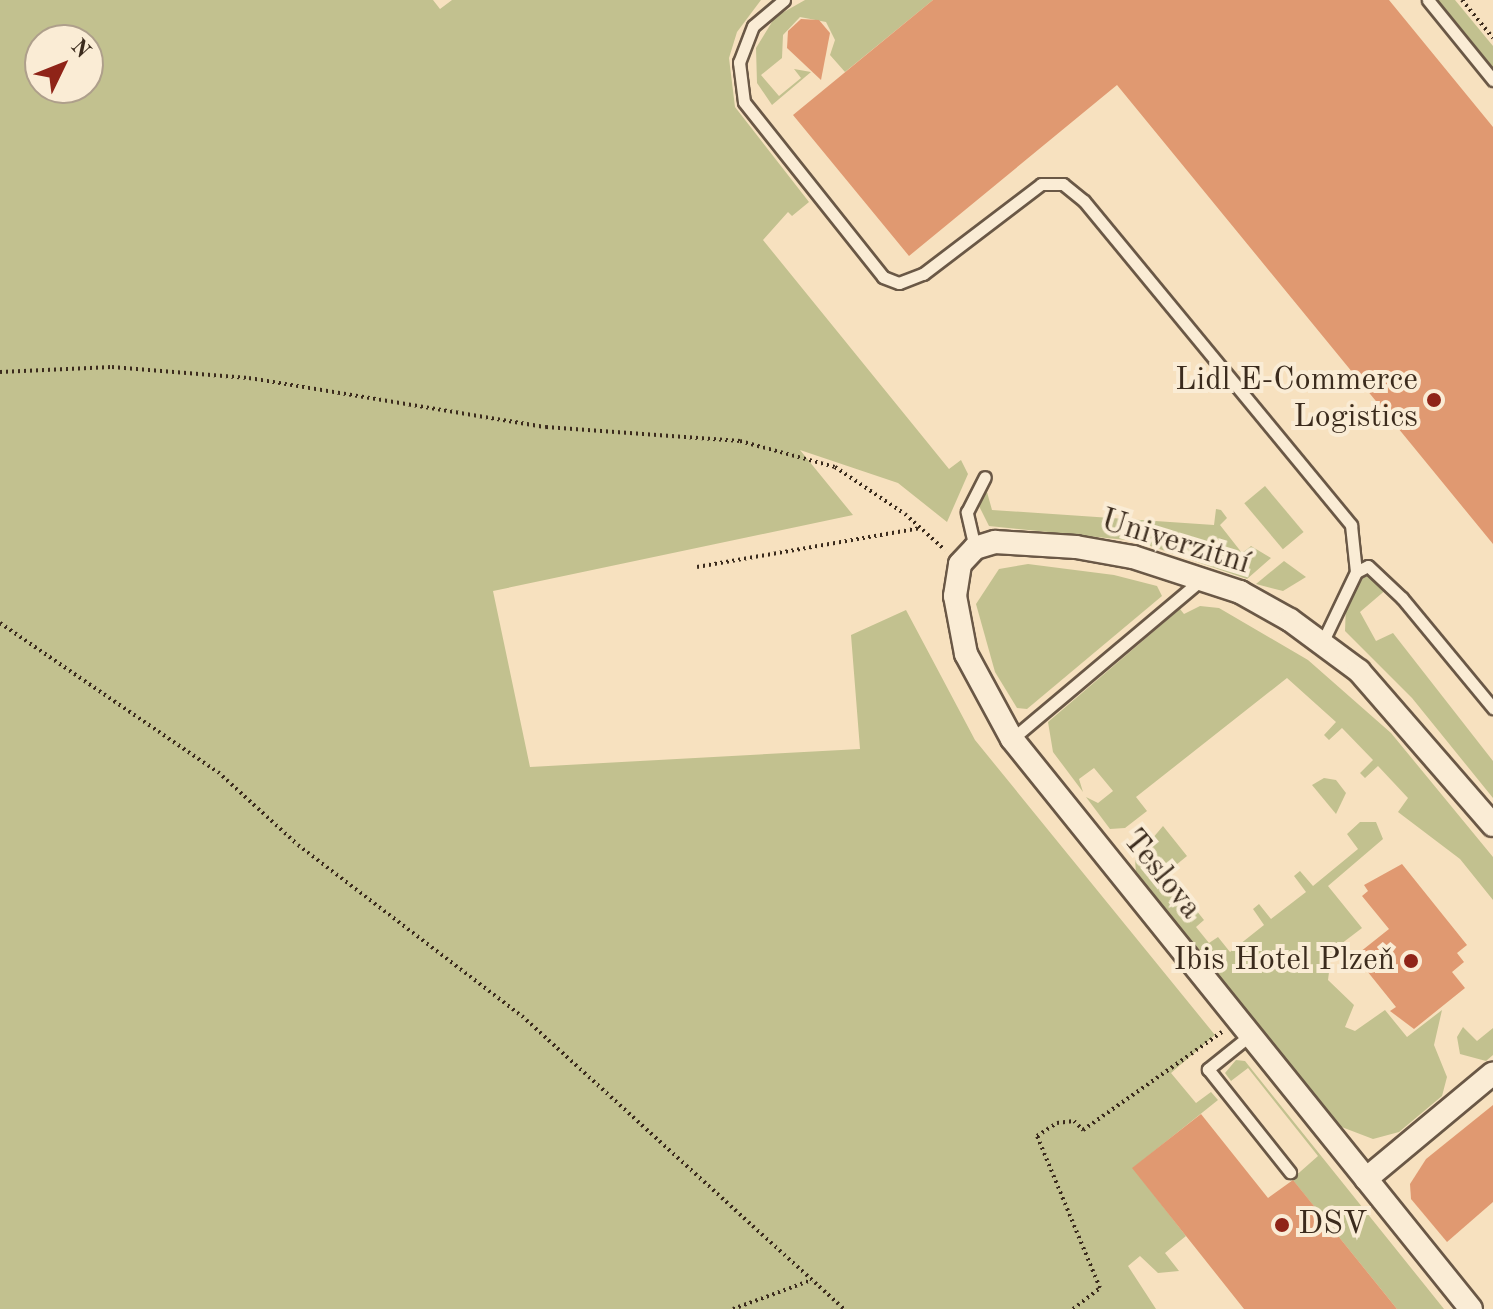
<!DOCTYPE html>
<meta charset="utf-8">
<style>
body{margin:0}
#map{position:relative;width:1493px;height:1309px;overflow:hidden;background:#f7e1bf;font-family:"Old Standard TT",serif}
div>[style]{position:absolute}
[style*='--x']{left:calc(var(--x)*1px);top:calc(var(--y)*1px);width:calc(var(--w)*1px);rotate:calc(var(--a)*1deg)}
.green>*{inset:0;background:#c2c18f;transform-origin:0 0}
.building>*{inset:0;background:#e09971}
.path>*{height:4px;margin-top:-2px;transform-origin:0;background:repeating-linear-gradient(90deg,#3b2b1d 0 2px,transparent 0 6px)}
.roads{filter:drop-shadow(2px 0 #6a5846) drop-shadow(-2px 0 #6a5846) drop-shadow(0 2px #6a5846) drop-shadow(0 -2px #6a5846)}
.service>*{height:11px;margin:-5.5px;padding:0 5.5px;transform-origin:5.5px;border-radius:5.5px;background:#faecd5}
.minor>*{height:22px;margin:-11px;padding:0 11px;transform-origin:11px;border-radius:11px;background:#faecd5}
.dots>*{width:22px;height:22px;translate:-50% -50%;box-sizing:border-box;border:4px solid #faecd5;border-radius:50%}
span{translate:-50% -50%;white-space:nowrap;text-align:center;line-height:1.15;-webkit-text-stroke:8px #faecd5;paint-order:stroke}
.poi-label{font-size:32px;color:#3b2b1d}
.right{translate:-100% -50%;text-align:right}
.left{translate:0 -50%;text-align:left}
.street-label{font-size:32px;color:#3b2b1d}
.north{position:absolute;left:24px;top:24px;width:80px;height:80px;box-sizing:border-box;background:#faecd5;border:2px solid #ae9f8b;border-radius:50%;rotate:47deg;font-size:22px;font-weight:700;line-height:32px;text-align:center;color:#3b2b1d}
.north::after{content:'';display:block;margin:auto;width:28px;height:36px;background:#8f2418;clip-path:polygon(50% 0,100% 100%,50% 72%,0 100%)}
</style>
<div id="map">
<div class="green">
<div style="clip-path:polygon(evenodd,0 0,433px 0,440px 9px,452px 0,761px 0,737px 32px,729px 58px,735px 107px,809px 202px,792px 216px,788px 212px,763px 240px,949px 469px,961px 460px,968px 474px,947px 522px,898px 483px,800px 450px,853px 515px,493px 591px,530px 767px,860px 749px,851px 635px,906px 610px,975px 740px,1215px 1035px,1171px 1073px,1196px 1103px,1211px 1092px,1218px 1100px,1133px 1168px,1186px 1236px,1165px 1253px,1179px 1271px,1158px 1273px,1140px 1256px,1128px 1266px,1156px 1309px,0 1309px,0 0,40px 40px,88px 40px,88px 88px,40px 88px,40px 40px)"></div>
<div style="clip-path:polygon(805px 0,933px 0,845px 72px,830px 55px,835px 40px,826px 22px,800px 17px,783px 35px,782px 58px,761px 75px,779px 96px,801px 78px,794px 69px,811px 72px,772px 105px,757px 83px,756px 48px,775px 17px)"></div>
<div style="clip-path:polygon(1438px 0,1455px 0,1493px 46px,1493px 68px)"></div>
<div style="left:1265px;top:486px;width:60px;height:27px;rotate:50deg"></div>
<div style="clip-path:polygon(987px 492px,992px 510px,1214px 525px,1216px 509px,1221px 510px,1227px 518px,1220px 525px,1242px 553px,1251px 546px,1271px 558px,1247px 579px,1136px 541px,989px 526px,978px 504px)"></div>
<div style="clip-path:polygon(1284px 561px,1306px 577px,1283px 591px,1256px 584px)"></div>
<div style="clip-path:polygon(1028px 564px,1114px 575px,1157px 586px,1162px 596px,1027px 709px,1017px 708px,995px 672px,976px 604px,999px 569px)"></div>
<div style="clip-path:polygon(1367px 572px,1388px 588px,1360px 612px,1376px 641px,1393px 633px,1493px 761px,1493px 798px,1412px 698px,1345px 631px,1346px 604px)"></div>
<div style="clip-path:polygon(1200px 606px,1219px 608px,1308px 660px,1391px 733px,1493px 857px,1493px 900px,1460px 859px,1398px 812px,1408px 798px,1378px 766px,1365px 778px,1360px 773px,1373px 760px,1342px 728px,1329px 740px,1324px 735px,1336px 722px,1287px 678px,1136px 797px,1147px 811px,1125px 828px,1110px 829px,1086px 797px,1098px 803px,1113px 791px,1094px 768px,1079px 779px,1083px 792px,1053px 752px,1048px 722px,1180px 609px,1184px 614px)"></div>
<div style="clip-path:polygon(1324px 778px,1336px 780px,1346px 793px,1336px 814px,1312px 785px)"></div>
<div style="clip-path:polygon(1360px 822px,1376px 822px,1383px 839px,1328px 886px,1362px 928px,1341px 944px,1333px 942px,1328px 980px,1354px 1005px,1345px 1027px,1355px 1031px,1385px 1010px,1407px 1037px,1442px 1010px,1434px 1045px,1447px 1077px,1442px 1096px,1399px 1132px,1373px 1139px,1339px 1126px,1136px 874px,1135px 859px,1163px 826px,1187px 856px,1159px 879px,1172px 896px,1180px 890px,1204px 920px,1196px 927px,1209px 943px,1218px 937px,1230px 952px,1264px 925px,1253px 909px,1259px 904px,1271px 919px,1306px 892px,1294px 876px,1300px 871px,1313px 886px,1358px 849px,1347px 834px)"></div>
<div style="clip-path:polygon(1463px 1027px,1477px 1041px,1493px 1028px,1493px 1055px,1486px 1061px,1460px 1054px,1457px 1037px)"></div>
<div style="clip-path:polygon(1236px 1060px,1245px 1061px,1444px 1309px,1397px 1309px,1292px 1179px,1318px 1156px,1248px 1068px,1231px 1081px,1225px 1073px)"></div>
</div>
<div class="building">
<div style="clip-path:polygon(933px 0,1389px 0,1493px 127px,1493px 544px,1117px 85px,909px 256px,793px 115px)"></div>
<div style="clip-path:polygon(801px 19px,819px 20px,830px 33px,821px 80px,787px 48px,788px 31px)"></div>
<div style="clip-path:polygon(1402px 864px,1467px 945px,1457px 953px,1464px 962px,1452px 972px,1465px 988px,1414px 1029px,1390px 1011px,1396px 1007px,1355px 956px,1389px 929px,1362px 896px,1368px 891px,1364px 885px)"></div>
<div style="clip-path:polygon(1493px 1105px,1493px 1202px,1447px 1242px,1411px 1199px,1410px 1184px,1426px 1159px)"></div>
<div style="clip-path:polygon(1201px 1114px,1268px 1198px,1293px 1180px,1397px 1309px,1244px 1309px,1132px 1168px)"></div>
</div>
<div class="path">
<div style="--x:1462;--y:0;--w:49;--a:50.8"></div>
<div style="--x:0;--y:372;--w:112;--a:-2.6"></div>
<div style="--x:112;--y:367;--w:137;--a:4.6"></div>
<div style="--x:249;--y:378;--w:301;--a:9.4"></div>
<div style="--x:546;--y:427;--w:195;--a:4.1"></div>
<div style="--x:740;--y:441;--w:98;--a:15.3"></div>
<div style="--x:835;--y:467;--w:84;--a:33.9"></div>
<div style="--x:905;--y:514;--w:54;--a:42"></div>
<div style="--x:697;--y:567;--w:227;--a:-9.9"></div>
<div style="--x:0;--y:623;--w:264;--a:34.4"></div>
<div style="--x:218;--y:772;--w:108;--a:42.4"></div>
<div style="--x:298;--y:845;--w:282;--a:37.4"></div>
<div style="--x:522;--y:1016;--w:435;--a:42.3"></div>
<div style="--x:733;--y:1309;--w:84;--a:-20.2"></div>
<div style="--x:1073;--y:1309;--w:34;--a:-38"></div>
<div style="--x:1100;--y:1288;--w:165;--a:-112.5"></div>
<div style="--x:1037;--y:1136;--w:24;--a:-33"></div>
<div style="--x:1057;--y:1123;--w:17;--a:-7"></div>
<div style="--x:1074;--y:1121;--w:13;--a:45"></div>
<div style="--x:1083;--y:1130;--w:170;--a:-35.2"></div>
</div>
<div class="roads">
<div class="service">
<div style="--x:784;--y:0;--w:40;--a:140"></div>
<div style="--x:753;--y:26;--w:39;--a:111"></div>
<div style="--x:739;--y:62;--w:40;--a:82.9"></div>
<div style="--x:744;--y:102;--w:223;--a:51.5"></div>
<div style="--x:883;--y:277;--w:17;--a:21"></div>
<div style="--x:899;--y:283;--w:26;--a:-21"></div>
<div style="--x:923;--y:274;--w:148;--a:-37.3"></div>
<div style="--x:1041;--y:184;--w:22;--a:0"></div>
<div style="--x:1063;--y:184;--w:27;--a:39"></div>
<div style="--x:1084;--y:201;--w:420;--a:50.5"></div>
<div style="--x:1351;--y:525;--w:47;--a:83.9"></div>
<div style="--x:1356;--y:572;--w:76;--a:115.6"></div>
<div style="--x:1428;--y:0;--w:103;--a:50.9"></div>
<div style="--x:975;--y:548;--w:37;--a:-103"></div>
<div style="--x:967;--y:512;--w:39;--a:-63"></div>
<div style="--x:1356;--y:572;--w:13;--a:-27"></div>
<div style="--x:1368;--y:566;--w:47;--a:43.3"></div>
<div style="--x:1402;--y:598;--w:143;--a:50.4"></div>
<div style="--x:1012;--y:739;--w:250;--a:-40.1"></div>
<div style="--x:1249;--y:1036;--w:53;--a:141.2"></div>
<div style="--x:1208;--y:1069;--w:132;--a:51.5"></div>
</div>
<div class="minor">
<div style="--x:1366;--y:1179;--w:165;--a:-39.8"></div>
<div style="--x:1471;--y:1309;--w:732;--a:-128.84"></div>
<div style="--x:1012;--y:739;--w:97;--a:-118.4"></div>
<div style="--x:966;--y:654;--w:59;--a:-100.7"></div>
<div style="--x:955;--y:596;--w:32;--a:-81"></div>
<div style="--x:960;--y:564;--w:22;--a:-47"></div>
<div style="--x:975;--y:548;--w:21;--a:-17"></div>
<div style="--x:995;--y:542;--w:81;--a:3.5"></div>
<div style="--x:1076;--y:547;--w:58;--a:10"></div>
<div style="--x:1133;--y:557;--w:113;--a:18.1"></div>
<div style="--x:1240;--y:592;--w:57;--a:29.2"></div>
<div style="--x:1290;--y:620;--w:86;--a:36.5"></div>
<div style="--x:1359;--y:671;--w:204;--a:49"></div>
</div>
</div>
<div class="dots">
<div style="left:1434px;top:400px;background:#8f2418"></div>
<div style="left:1411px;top:961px;background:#8f2418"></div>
<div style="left:1282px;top:1225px;background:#8f2418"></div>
</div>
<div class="poi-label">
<span class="right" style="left:1418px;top:400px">Lidl E-Commerce<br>Logistics</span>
<span class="right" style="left:1395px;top:961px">Ibis Hotel Plzeň</span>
<span class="left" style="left:1298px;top:1225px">DSV</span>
</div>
<div class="street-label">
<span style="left:1175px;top:543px;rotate:17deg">Univerzitní</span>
<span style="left:1161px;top:875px;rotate:51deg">Teslova</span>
</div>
<div class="north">N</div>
</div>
